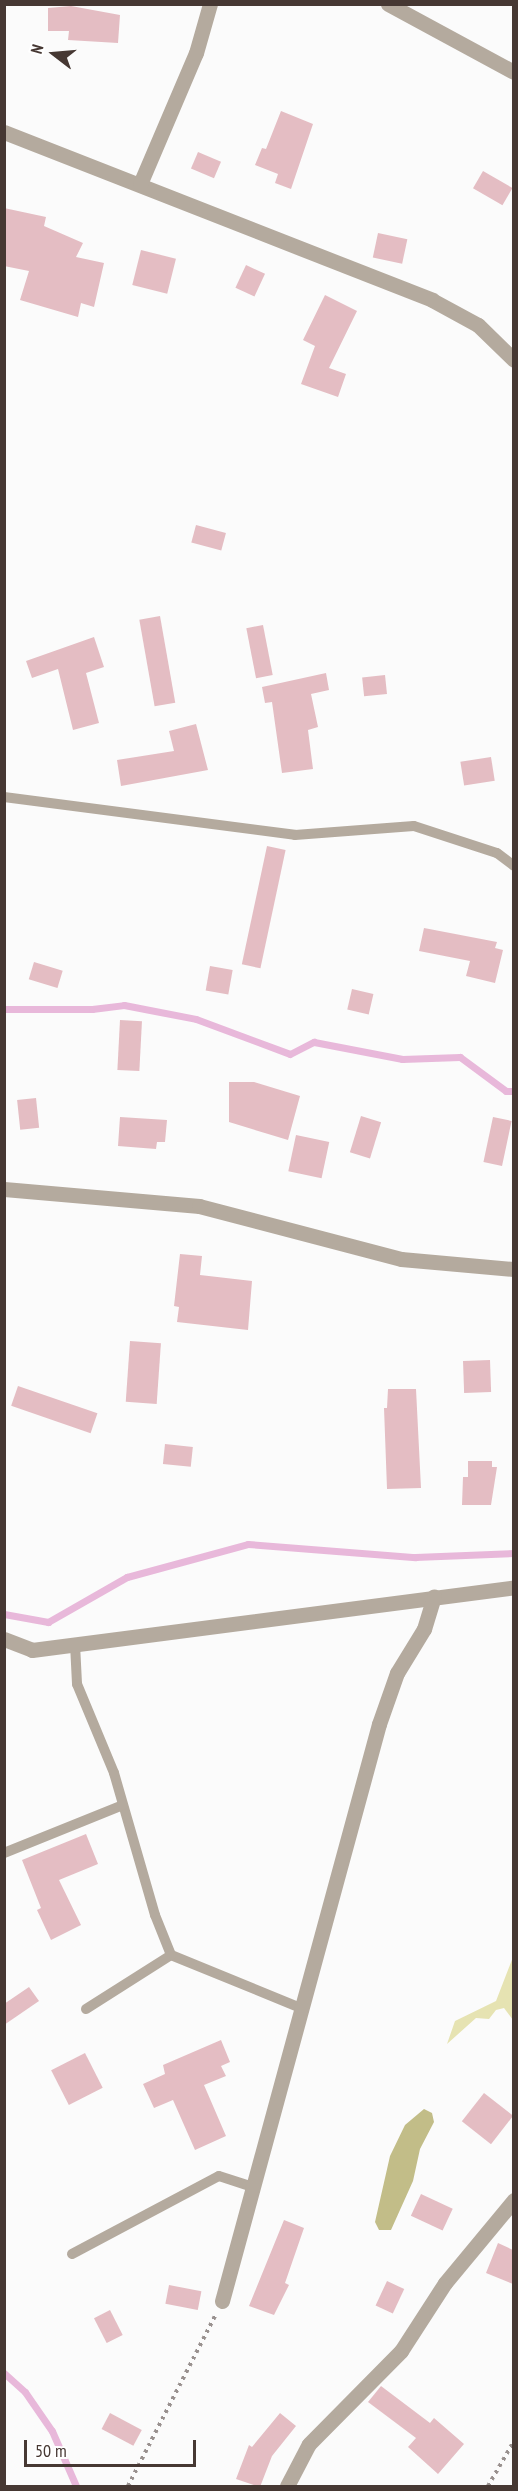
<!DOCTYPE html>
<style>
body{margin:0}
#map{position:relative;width:518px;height:2491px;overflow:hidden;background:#fbfbfb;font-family:"PT Sans Narrow",sans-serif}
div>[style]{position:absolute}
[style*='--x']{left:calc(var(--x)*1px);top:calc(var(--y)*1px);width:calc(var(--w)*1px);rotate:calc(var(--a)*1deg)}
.green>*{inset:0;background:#e6e3b2}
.forest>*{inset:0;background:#c2bd88}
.stream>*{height:7px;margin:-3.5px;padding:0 3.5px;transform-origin:3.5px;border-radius:3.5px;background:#e8b8da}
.building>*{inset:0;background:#e4bdc3;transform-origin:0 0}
.path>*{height:4px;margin-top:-2px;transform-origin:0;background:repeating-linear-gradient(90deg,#99918f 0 3px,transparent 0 7.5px)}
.lane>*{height:10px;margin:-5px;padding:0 5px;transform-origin:5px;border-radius:5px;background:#b4aa9e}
.street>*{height:15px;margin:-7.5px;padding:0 7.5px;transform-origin:7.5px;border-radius:7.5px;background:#b4aa9e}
span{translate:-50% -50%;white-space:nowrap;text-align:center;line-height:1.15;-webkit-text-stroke:4.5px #fff;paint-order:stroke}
.frame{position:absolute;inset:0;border:6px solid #463833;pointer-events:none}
.north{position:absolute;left:24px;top:24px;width:60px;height:60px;-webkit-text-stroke:4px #fff;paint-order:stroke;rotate:286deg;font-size:16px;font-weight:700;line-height:24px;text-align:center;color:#463833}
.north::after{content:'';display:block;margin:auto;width:21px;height:27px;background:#463833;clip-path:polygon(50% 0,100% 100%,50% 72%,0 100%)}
.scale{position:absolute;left:24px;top:2440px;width:172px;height:27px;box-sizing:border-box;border:3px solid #463833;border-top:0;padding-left:8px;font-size:18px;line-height:21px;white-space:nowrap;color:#463833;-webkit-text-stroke:4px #fff;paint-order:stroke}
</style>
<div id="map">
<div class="green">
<div style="clip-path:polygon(513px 1957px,513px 2020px,504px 2008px,496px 2010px,489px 2019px,476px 2018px,447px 2044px,455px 2021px,496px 2001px)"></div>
</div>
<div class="forest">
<div style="clip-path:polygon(424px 2109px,432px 2113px,434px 2122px,420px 2149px,413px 2181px,391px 2230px,379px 2230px,375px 2222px,390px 2156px,405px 2125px)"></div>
</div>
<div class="stream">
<div style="--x:4;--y:1009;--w:88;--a:0"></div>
<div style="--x:92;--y:1009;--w:32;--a:-7"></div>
<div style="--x:124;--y:1005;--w:73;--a:11"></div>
<div style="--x:196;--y:1019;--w:100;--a:20.4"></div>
<div style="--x:290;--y:1054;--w:27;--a:-27"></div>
<div style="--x:314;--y:1042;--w:90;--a:10.9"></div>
<div style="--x:402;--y:1059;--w:58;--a:-2"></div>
<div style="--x:460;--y:1057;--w:57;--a:36.5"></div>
<div style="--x:506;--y:1091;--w:8;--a:0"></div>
<div style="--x:4;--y:1614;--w:45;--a:10.3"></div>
<div style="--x:48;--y:1622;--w:91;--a:-29.7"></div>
<div style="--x:127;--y:1577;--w:125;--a:-15.3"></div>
<div style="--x:248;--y:1544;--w:168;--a:4.5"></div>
<div style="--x:415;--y:1557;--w:99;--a:-2.3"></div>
<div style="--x:4;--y:2373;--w:28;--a:42"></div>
<div style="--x:25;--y:2392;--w:47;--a:55.3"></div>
<div style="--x:52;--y:2431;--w:60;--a:66.4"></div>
</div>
<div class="building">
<div style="clip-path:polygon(71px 6px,120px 15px,118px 43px,68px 40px,69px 31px,48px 31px,48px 8px)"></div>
<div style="clip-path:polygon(281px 111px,313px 124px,291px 189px,275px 183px,278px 174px,255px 165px,262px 148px,266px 149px)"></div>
<div style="left:198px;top:152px;width:25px;height:18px;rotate:23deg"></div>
<div style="left:483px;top:171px;width:34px;height:20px;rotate:30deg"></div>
<div style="clip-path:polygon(4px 208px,46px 217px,44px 226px,83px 243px,76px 257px,104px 263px,94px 307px,81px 303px,78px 317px,20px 300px,29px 271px,4px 266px)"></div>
<div style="left:378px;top:233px;width:30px;height:25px;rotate:12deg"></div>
<div style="left:141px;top:250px;width:36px;height:36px;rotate:14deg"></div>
<div style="left:246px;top:265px;width:21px;height:25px;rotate:25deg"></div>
<div style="clip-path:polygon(325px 295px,357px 311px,329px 368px,346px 374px,338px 397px,301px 384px,315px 346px,303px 340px)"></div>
<div style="left:196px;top:525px;width:31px;height:18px;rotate:15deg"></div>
<div style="left:160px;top:616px;width:88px;height:21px;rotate:80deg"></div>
<div style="left:263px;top:625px;width:51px;height:17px;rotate:79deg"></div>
<div style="clip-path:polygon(94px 637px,104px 667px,86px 673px,99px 723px,73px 730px,58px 669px,32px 678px,26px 661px)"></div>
<div style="clip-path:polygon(326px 673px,329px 690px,311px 694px,318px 727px,308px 730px,313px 769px,282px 773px,272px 702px,265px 703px,262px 687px)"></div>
<div style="left:385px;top:675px;width:19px;height:23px;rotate:84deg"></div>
<div style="clip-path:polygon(196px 724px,208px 770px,121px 786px,117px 760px,174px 751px,169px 731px)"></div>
<div style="left:491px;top:757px;width:24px;height:31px;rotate:81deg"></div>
<div style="left:267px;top:846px;width:19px;height:121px;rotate:12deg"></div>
<div style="clip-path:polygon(424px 928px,497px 942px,495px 948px,503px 950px,495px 983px,466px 976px,470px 961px,419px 951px)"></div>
<div style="left:34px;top:962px;width:30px;height:18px;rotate:17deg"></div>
<div style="left:210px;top:966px;width:23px;height:25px;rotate:10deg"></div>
<div style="left:352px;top:989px;width:22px;height:21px;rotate:13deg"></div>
<div style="left:120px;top:1020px;width:22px;height:50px;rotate:3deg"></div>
<div style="clip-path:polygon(229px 1082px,254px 1082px,300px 1096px,288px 1140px,229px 1122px)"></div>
<div style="left:36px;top:1098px;width:30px;height:19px;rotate:84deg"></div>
<div style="left:361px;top:1116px;width:21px;height:38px;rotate:17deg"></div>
<div style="clip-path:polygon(120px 1117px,167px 1120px,165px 1142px,157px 1142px,156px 1149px,118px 1146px)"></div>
<div style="left:493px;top:1117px;width:19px;height:46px;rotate:12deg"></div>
<div style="left:296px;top:1135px;width:34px;height:37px;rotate:12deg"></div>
<div style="clip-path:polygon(180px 1254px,202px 1256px,200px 1275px,252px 1281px,248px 1330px,177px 1322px,179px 1307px,174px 1306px)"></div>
<div style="left:130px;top:1341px;width:31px;height:61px;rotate:4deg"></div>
<div style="left:490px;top:1360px;width:32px;height:27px;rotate:88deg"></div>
<div style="left:18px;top:1386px;width:84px;height:21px;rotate:19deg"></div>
<div style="clip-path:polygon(388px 1389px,416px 1389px,421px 1488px,387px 1489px,384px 1408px,387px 1408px)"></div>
<div style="left:165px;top:1444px;width:28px;height:20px;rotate:6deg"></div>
<div style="clip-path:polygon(468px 1461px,492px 1461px,492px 1467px,497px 1467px,491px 1505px,462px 1505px,463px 1477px,468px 1477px)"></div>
<div style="clip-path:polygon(86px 1834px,98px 1864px,59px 1880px,81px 1925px,51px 1940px,37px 1910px,41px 1908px,22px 1860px)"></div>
<div style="clip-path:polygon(29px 1987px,39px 2001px,4px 2025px,4px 2004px)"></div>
<div style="clip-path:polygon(221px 2040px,230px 2062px,221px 2066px,226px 2076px,204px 2085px,226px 2136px,195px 2150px,173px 2100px,154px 2108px,143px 2084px,165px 2074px,163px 2065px)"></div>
<div style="left:85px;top:2053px;width:39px;height:38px;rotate:63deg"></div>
<div style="left:484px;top:2093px;width:37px;height:36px;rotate:38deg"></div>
<div style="left:421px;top:2194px;width:35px;height:24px;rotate:25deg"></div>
<div style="clip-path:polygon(284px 2220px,304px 2228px,285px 2283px,289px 2285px,274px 2315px,249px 2306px)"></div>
<div style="clip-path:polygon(498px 2243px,513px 2250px,513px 2284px,486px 2273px)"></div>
<div style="left:387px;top:2281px;width:19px;height:27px;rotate:25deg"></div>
<div style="left:169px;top:2285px;width:33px;height:19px;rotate:11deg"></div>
<div style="left:110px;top:2310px;width:28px;height:18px;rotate:63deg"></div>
<div style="clip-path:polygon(381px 2386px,430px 2423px,434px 2418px,464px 2444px,438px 2474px,408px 2447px,416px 2438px,368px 2402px)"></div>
<div style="left:110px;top:2413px;width:36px;height:18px;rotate:28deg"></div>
<div style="clip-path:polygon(280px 2413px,296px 2426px,272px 2456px,260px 2487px,236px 2479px,249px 2445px,252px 2447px)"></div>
</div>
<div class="path">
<div style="--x:128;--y:2486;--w:191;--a:-62.9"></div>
<div style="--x:488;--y:2486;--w:52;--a:-60"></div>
</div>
<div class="lane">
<div style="--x:4;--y:797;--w:293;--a:7.4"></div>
<div style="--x:295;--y:835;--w:119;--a:-4.3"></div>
<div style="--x:414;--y:826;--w:87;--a:18"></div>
<div style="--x:497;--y:853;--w:21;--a:37"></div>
<div style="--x:75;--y:1644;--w:40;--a:87.1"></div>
<div style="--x:77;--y:1684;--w:96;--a:67.4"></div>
<div style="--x:114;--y:1773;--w:148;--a:73.9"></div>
<div style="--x:155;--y:1915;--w:43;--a:68.2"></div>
<div style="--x:171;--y:1955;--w:143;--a:22.2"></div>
<div style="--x:4;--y:1853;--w:128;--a:-22"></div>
<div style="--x:86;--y:2009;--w:101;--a:-32.4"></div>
<div style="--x:72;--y:2254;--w:166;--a:-28"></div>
<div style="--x:219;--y:2176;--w:36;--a:18"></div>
</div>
<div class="street">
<div style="--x:388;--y:4;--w:143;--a:28.4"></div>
<div style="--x:4;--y:132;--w:460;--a:21.4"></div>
<div style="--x:432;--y:300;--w:52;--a:28.5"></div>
<div style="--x:478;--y:325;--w:50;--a:44.2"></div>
<div style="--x:140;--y:184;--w:142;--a:-66.9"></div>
<div style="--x:196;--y:53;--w:51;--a:-74.1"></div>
<div style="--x:4;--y:1189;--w:196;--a:5"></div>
<div style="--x:199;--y:1206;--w:209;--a:14.7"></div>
<div style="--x:401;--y:1259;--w:113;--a:5.1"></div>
<div style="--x:4;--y:1639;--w:30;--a:21"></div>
<div style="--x:32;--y:1650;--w:486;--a:-7.4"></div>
<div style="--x:222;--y:2301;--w:598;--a:-74.78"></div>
<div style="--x:379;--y:1724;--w:54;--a:-70.6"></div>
<div style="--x:397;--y:1673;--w:52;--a:-58.5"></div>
<div style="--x:424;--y:1629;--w:34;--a:-73"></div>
<div style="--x:287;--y:2486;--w:47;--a:-62.4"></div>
<div style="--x:309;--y:2444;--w:131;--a:-45.3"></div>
<div style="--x:401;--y:2351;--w:81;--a:-57.1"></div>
<div style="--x:445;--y:2283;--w:108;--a:-50.3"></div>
</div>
<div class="frame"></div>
<div class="north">N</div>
<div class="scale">50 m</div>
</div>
